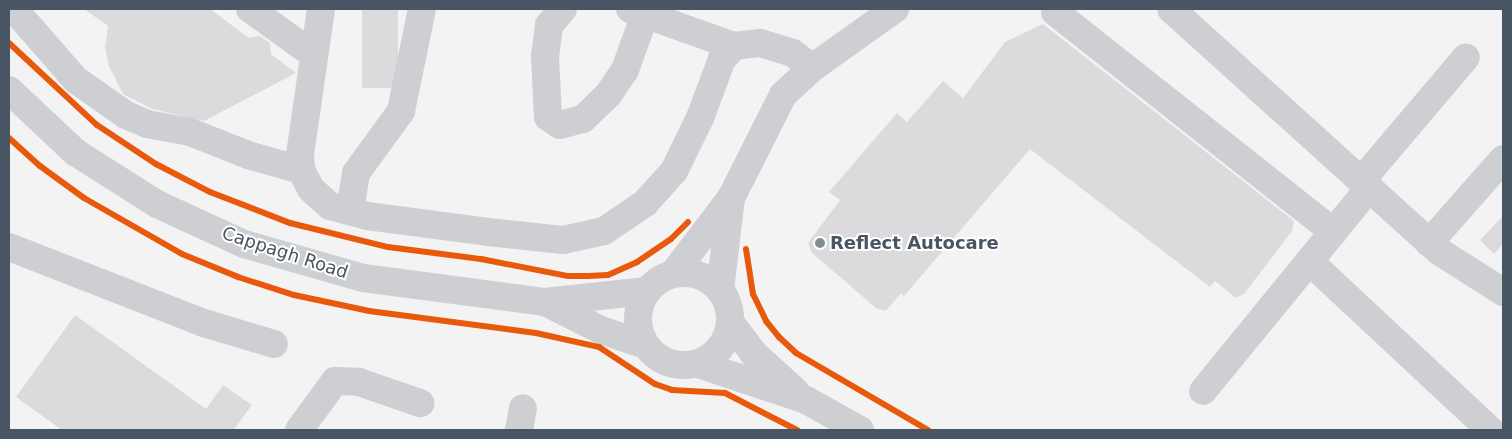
<!DOCTYPE html>
<style>
body{margin:0}
#map{position:relative;width:1512px;height:439px;overflow:hidden;background:#f4f3f3;font-family:"DejaVu Sans",sans-serif}
div>[style]{position:absolute}
[style*='--x']{left:calc(var(--x)*1px);top:calc(var(--y)*1px);width:calc(var(--w)*1px);rotate:calc(var(--a)*1deg)}
.building>*{inset:0;background:#dbdbdd;transform-origin:0 0}
.minor>*{height:28px;margin:-14px;padding:0 14px;transform-origin:14px;border-radius:14px;background:#cdcfd2}
.minor>.ring{margin:-14px;padding:0;box-sizing:content-box;background:none;border:28px solid #cdcfd2;border-radius:50%}
.cycleway>*{height:6px;margin:-3px;padding:0 3px;transform-origin:3px;border-radius:3px;background:#e8590c}
.dots>*{width:14px;height:14px;translate:-50% -50%;box-sizing:border-box;border:2px solid #fff;border-radius:50%}
span{translate:-50% -50%;white-space:nowrap;text-align:center;line-height:1.15;-webkit-text-stroke:4px #fff;paint-order:stroke}
.poi-label{font-size:18px;color:#485562;font-weight:700}
.left{translate:0 -50%;text-align:left}
.street-label{font-size:18px;color:#485562}
.frame{position:absolute;inset:0;border:10px solid #485562;pointer-events:none}
</style>
<div id="map">
<div class="building">
<div style="clip-path:polygon(84px 9px,210px 9px,249px 38px,260px 36px,270px 43px,271px 54px,296px 73px,204px 121px,152px 109px,123px 94px,109px 66px,105px 48px,108px 26px)"></div>
<div style="left:362px;top:9px;width:36px;height:79px"></div>
<div style="clip-path:polygon(1043px 24px,1294px 221px,1292px 231px,1244px 294px,1236px 298px,1215px 281px,1210px 287px,1030px 149px,904px 296px,901px 293px,886px 311px,876px 308px,812px 253px,808px 243px,840px 200px,829px 192px,897px 113px,907px 122px,943px 81px,963px 98px,1005px 42px)"></div>
<div style="clip-path:polygon(1503px 216px,1503px 244px,1494px 254px,1480px 240px)"></div>
<div style="clip-path:polygon(75px 315px,206px 409px,223px 385px,252px 405px,234px 429px,236px 430px,62px 430px,16px 397px)"></div>
</div>
<div class="minor">
<div style="--x:14;--y:9;--w:94;--a:48.9"></div>
<div style="--x:76;--y:80;--w:61;--a:35"></div>
<div style="--x:126;--y:115;--w:23;--a:23"></div>
<div style="--x:147;--y:124;--w:44;--a:10.5"></div>
<div style="--x:190;--y:132;--w:62;--a:21.6"></div>
<div style="--x:248;--y:155;--w:55;--a:15.8"></div>
<div style="--x:250;--y:9;--w:79;--a:35.7"></div>
<div style="--x:321;--y:9;--w:147;--a:98.2"></div>
<div style="--x:300;--y:154;--w:16;--a:86"></div>
<div style="--x:301;--y:170;--w:21;--a:62"></div>
<div style="--x:311;--y:189;--w:25;--a:42"></div>
<div style="--x:330;--y:206;--w:38;--a:15"></div>
<div style="--x:367;--y:216;--w:122;--a:7.5"></div>
<div style="--x:488;--y:232;--w:75;--a:6.1"></div>
<div style="--x:563;--y:240;--w:42;--a:-12.4"></div>
<div style="--x:604;--y:231;--w:50;--a:-34.3"></div>
<div style="--x:645;--y:203;--w:43;--a:-47.8"></div>
<div style="--x:674;--y:171;--w:59;--a:-63.9"></div>
<div style="--x:700;--y:118;--w:63;--a:-69.6"></div>
<div style="--x:722;--y:59;--w:18;--a:-47"></div>
<div style="--x:734;--y:46;--w:26;--a:-7"></div>
<div style="--x:760;--y:43;--w:34;--a:17"></div>
<div style="--x:793;--y:53;--w:24;--a:38"></div>
<div style="--x:563;--y:9;--w:21;--a:131"></div>
<div style="--x:549;--y:25;--w:31;--a:97"></div>
<div style="--x:545;--y:56;--w:61;--a:87.2"></div>
<div style="--x:548;--y:117;--w:14;--a:34"></div>
<div style="--x:560;--y:125;--w:24;--a:-15"></div>
<div style="--x:583;--y:119;--w:35;--a:-44"></div>
<div style="--x:608;--y:95;--w:30;--a:-56"></div>
<div style="--x:625;--y:70;--w:59;--a:-70.3"></div>
<div style="--x:630;--y:9;--w:110;--a:19.6"></div>
<div style="--x:1171;--y:9;--w:363;--a:42.1"></div>
<div style="--x:1440;--y:252;--w:75;--a:32.4"></div>
<div style="--x:1055;--y:12;--w:355;--a:38.3"></div>
<div style="--x:9;--y:90;--w:91;--a:43.2"></div>
<div style="--x:75;--y:152;--w:97;--a:32.4"></div>
<div style="--x:157;--y:204;--w:96;--a:24.7"></div>
<div style="--x:244;--y:244;--w:124;--a:15.9"></div>
<div style="--x:363;--y:278;--w:184;--a:7.5"></div>
<div style="--x:545;--y:302;--w:63;--a:26.6"></div>
<div style="--x:601;--y:330;--w:46;--a:18.8"></div>
<div style="--x:1361;--y:181;--w:162;--a:-49.7"></div>
<div style="--x:350;--y:211;--w:38;--a:-81"></div>
<div style="--x:356;--y:173;--w:77;--a:-54"></div>
<div style="--x:401;--y:111;--w:104;--a:-78.4"></div>
<div style="--x:1429;--y:243;--w:112;--a:-48.6"></div>
<div style="--x:9;--y:247;--w:209;--a:21.3"></div>
<div style="--x:204;--y:323;--w:73;--a:16.7"></div>
<div style="--x:1309;--y:261;--w:248;--a:43"></div>
<div class="ring" style="left:638px;top:273px;width:64px;height:64px"></div>
<div style="--x:673;--y:274;--w:96;--a:-52.7"></div>
<div style="--x:731;--y:198;--w:115;--a:-63.2"></div>
<div style="--x:783;--y:95;--w:40;--a:-43"></div>
<div style="--x:812;--y:68;--w:102;--a:-35.4"></div>
<div style="--x:720;--y:290;--w:93;--a:-83.2"></div>
<div style="--x:545;--y:302;--w:102;--a:-6.2"></div>
<div style="--x:730;--y:322;--w:39;--a:53"></div>
<div style="--x:753;--y:353;--w:57;--a:42.1"></div>
<div style="--x:698;--y:364;--w:114;--a:18.4"></div>
<div style="--x:806;--y:400;--w:62;--a:29.1"></div>
<div style="--x:1203;--y:391;--w:262;--a:-50.7"></div>
<div style="--x:299;--y:430;--w:61;--a:-53.7"></div>
<div style="--x:335;--y:381;--w:24;--a:2"></div>
<div style="--x:359;--y:382;--w:65;--a:19"></div>
<div style="--x:519;--y:430;--w:22;--a:-80"></div>
</div>
<div class="cycleway">
<div style="--x:9;--y:43;--w:120;--a:43"></div>
<div style="--x:97;--y:125;--w:71;--a:33.5"></div>
<div style="--x:156;--y:164;--w:61;--a:27.4"></div>
<div style="--x:210;--y:192;--w:86;--a:21.2"></div>
<div style="--x:290;--y:223;--w:101;--a:13.8"></div>
<div style="--x:388;--y:247;--w:94;--a:7.4"></div>
<div style="--x:481;--y:259;--w:89;--a:11.1"></div>
<div style="--x:568;--y:276;--w:20;--a:0"></div>
<div style="--x:588;--y:276;--w:20;--a:-3"></div>
<div style="--x:608;--y:275;--w:32;--a:-24"></div>
<div style="--x:637;--y:262;--w:41;--a:-34.1"></div>
<div style="--x:671;--y:239;--w:24;--a:-45"></div>
<div style="--x:9;--y:138;--w:42;--a:42.1"></div>
<div style="--x:40;--y:166;--w:54;--a:36"></div>
<div style="--x:84;--y:198;--w:113;--a:29.7"></div>
<div style="--x:182;--y:254;--w:61;--a:22.3"></div>
<div style="--x:238;--y:277;--w:59;--a:17.8"></div>
<div style="--x:294;--y:295;--w:77;--a:12"></div>
<div style="--x:369;--y:311;--w:168;--a:7.5"></div>
<div style="--x:536;--y:333;--w:65;--a:12.5"></div>
<div style="--x:599;--y:347;--w:67;--a:33.5"></div>
<div style="--x:655;--y:384;--w:18;--a:19"></div>
<div style="--x:672;--y:390;--w:53;--a:3.2"></div>
<div style="--x:725;--y:393;--w:81;--a:27.2"></div>
<div style="--x:746;--y:249;--w:46;--a:81.2"></div>
<div style="--x:753;--y:294;--w:30;--a:64"></div>
<div style="--x:766;--y:321;--w:21;--a:51"></div>
<div style="--x:779;--y:337;--w:23;--a:43"></div>
<div style="--x:796;--y:353;--w:153;--a:30.3"></div>
</div>
<div class="dots">
<div style="left:820px;top:243px;background:#848c95"></div>
</div>
<div class="poi-label">
<span class="left" style="left:830px;top:243px">Reflect Autocare</span>
</div>
<div class="street-label">
<span style="left:285px;top:253px;rotate:18deg">Cappagh Road</span>
</div>
<div class="frame"></div>
</div>
